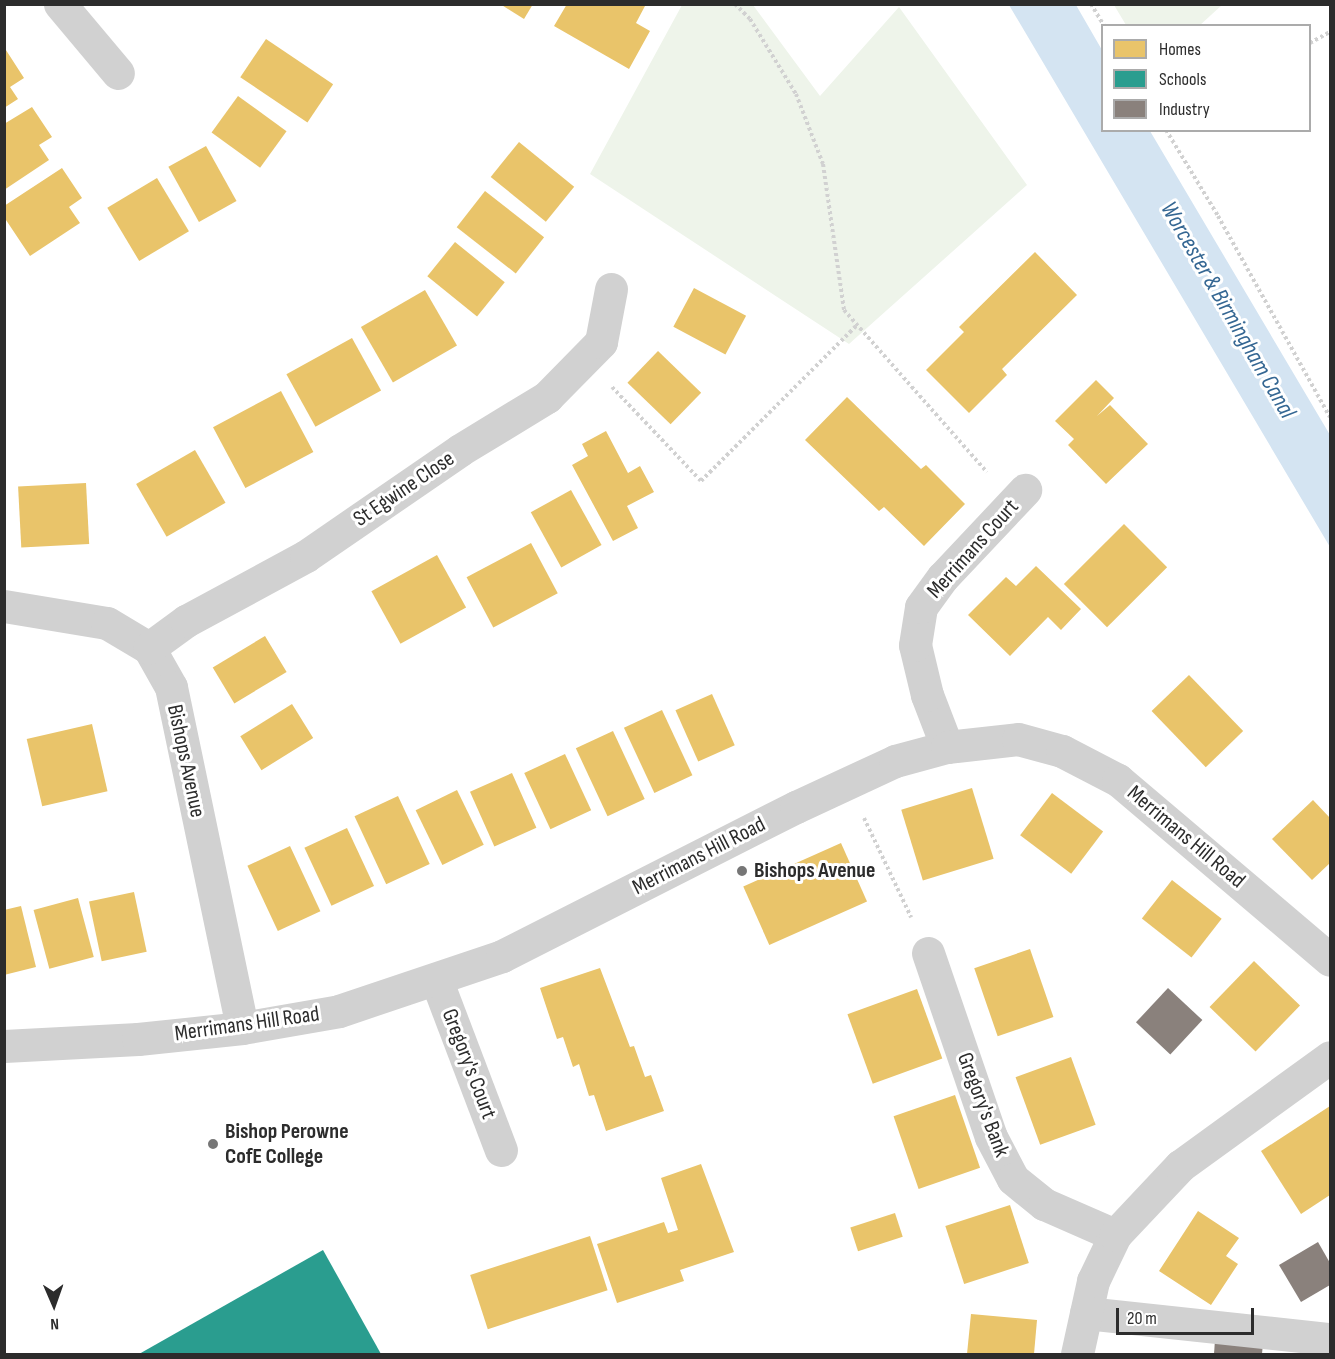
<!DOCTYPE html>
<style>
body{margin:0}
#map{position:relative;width:1335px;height:1359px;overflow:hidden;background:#fff;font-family:"Sofia Sans Condensed",sans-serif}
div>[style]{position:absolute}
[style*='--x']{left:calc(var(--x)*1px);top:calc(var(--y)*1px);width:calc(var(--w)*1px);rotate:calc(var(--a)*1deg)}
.green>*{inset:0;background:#eef4ea}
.water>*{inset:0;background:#d4e4f2}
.homes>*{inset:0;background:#e9c46a;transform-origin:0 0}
.schools>*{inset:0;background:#2a9d8f}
.industry>*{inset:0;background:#8a817c;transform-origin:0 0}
.path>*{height:4px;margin-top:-2px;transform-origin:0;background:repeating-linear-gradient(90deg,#d1d1d1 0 3px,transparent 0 6px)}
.minor>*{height:33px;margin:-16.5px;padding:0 16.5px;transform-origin:16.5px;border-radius:16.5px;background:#d1d1d1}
.dots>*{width:16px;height:16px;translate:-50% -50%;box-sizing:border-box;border:3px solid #fff;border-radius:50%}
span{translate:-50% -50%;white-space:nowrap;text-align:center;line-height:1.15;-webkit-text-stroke:6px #fff;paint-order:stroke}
.street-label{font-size:22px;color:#2c2c2c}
.poi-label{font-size:22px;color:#2c2c2c;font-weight:700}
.left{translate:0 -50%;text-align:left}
.water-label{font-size:24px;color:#356793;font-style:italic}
.frame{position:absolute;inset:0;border:6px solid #2c2c2c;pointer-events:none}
.legend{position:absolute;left:1101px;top:24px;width:210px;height:108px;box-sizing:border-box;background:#fff;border:2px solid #ababab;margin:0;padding:8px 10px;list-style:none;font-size:18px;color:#2c2c2c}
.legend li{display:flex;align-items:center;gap:12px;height:30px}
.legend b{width:30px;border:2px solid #ababab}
.north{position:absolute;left:24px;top:1275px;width:60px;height:60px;-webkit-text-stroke:4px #fff;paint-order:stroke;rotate:178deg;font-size:16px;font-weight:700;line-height:24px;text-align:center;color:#2c2c2c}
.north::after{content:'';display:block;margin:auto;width:21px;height:27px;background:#2c2c2c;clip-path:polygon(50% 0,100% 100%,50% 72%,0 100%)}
.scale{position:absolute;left:1116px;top:1308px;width:138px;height:27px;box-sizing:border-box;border:3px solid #2c2c2c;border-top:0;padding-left:8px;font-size:18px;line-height:21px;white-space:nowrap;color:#2c2c2c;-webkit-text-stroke:4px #fff;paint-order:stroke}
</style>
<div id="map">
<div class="green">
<div style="clip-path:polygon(682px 5px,753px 5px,820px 96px,899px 7px,1027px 185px,849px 344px,590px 174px)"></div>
<div style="clip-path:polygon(1114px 5px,1222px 5px,1199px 26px,1126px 25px)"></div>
</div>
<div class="water">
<div style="clip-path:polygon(1009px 5px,1076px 5px,1102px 50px,1102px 130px,1150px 131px,1330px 435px,1330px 547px)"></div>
</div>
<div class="homes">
<div style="clip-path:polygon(500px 4px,533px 4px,524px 19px)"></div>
<div style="clip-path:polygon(567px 4px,645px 6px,636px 23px,650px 31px,629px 69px,554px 26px)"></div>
<div style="left:266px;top:39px;width:81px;height:46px;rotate:34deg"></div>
<div style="clip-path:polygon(4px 47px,24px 78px,10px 87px,18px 99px,4px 108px)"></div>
<div style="left:238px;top:96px;width:60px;height:45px;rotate:36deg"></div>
<div style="clip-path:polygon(32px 107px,52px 137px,39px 145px,49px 160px,4px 190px,4px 124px)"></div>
<div style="left:519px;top:142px;width:71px;height:45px;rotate:39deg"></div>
<div style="left:206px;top:146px;width:63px;height:43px;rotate:61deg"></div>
<div style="clip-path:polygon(62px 168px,82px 198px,69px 207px,80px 223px,30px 256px,4px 217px,4px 206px)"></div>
<div style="left:157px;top:178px;width:62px;height:58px;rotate:59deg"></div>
<div style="left:485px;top:191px;width:75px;height:46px;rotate:38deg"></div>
<div style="left:455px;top:242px;width:64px;height:44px;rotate:39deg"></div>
<div style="clip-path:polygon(1035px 252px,1077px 295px,1002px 369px,1007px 375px,969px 413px,926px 370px,964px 332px,959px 327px)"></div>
<div style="left:694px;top:288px;width:59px;height:44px;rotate:28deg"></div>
<div style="left:425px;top:290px;width:64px;height:74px;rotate:60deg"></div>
<div style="left:352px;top:338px;width:60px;height:75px;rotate:61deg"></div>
<div style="left:658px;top:351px;width:60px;height:44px;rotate:44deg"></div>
<div style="clip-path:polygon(1096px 380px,1114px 398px,1097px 416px,1110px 405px,1148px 444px,1106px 484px,1068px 445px,1074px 439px,1055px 421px)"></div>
<div style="left:281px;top:391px;width:69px;height:77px;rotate:62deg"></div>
<div style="clip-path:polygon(847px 397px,921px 469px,926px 465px,965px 504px,924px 546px,884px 507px,879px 511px,805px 440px)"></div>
<div style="clip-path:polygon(606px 431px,628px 473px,640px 466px,654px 492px,627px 506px,638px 528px,613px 541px,572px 465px,588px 456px,582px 444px)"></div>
<div style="left:195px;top:450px;width:61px;height:68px;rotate:60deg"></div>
<div style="left:86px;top:483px;width:61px;height:68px;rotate:87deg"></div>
<div style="left:571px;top:490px;width:63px;height:46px;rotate:61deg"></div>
<div style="left:1124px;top:524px;width:61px;height:85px;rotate:45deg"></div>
<div style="left:531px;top:543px;width:57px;height:73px;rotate:62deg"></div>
<div style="left:437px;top:555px;width:60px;height:75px;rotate:61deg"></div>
<div style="clip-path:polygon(1036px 566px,1081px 609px,1061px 630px,1048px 617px,1010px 656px,968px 615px,1006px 577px,1016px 586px)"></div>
<div style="left:265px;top:636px;width:42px;height:61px;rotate:59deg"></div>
<div style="left:1189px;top:675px;width:78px;height:52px;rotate:46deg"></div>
<div style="left:712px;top:694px;width:56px;height:40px;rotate:66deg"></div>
<div style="left:292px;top:704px;width:40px;height:61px;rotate:58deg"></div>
<div style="left:662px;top:710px;width:72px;height:42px;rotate:65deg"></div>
<div style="left:92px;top:724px;width:69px;height:67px;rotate:77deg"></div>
<div style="left:613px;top:731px;width:75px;height:41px;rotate:65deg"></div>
<div style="left:565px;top:754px;width:62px;height:45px;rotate:65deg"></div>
<div style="left:512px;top:773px;width:60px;height:46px;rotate:66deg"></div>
<div style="left:972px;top:788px;width:74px;height:74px;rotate:73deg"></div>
<div style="left:457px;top:790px;width:61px;height:46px;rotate:64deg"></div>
<div style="left:1052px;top:793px;width:64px;height:53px;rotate:37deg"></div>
<div style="left:398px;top:796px;width:75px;height:48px;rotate:65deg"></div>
<div style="clip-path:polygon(1313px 800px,1330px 818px,1330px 863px,1312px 880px,1272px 839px)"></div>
<div style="left:347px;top:828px;width:64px;height:47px;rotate:65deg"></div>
<div style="left:841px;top:843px;width:64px;height:107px;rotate:66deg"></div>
<div style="left:290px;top:846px;width:72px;height:47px;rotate:65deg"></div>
<div style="left:1172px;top:880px;width:63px;height:49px;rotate:38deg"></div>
<div style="left:134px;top:892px;width:61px;height:46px;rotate:78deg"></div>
<div style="left:78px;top:898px;width:61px;height:46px;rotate:75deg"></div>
<div style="clip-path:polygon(21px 906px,36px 967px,4px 975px,4px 910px)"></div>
<div style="left:1030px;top:949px;width:72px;height:59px;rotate:71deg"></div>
<div style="left:1254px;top:961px;width:64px;height:64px;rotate:44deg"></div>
<div style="clip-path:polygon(600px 968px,630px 1047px,634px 1046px,645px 1077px,651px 1075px,664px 1111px,606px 1131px,594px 1095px,589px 1096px,579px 1064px,573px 1067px,563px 1037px,557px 1039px,540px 988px)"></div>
<div style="left:917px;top:989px;width:74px;height:74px;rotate:70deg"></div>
<div style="left:1071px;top:1057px;width:72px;height:59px;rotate:70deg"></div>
<div style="left:955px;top:1095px;width:77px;height:65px;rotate:71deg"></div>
<div style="clip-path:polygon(1330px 1106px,1330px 1195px,1301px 1214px,1261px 1151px)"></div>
<div style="clip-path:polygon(701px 1164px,734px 1252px,680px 1270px,684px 1281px,617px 1303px,597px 1244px,664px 1222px,668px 1233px,678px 1230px,661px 1178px)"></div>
<div style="left:1010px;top:1205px;width:61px;height:68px;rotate:72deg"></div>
<div style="clip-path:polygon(1198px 1211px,1239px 1238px,1226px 1256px,1238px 1264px,1211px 1305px,1159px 1271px)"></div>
<div style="left:895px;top:1213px;width:25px;height:47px;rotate:72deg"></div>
<div style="left:590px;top:1236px;width:57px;height:126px;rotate:72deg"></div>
<div style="clip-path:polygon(971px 1314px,1037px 1320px,1034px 1354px,967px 1354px)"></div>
</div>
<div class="schools">
<div style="clip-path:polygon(323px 1250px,381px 1354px,139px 1354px)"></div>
</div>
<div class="industry">
<div style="left:1168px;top:988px;width:47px;height:47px;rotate:43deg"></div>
<div style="clip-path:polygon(1318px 1242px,1330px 1263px,1330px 1285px,1301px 1302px,1279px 1265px)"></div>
<div style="clip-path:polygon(1215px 1340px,1263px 1343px,1262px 1354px,1214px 1354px)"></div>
</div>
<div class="path">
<div style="--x:735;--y:4;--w:21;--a:45"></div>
<div style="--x:750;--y:19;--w:88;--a:58.5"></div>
<div style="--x:796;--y:94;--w:75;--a:68.9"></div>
<div style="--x:823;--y:164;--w:148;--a:81.8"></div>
<div style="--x:844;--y:310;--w:216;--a:48.6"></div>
<div style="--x:1091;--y:4;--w:26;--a:59"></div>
<div style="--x:1310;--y:43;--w:23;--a:-29"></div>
<div style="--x:1166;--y:130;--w:100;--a:58.8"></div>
<div style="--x:1218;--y:216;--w:230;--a:60.9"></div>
<div style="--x:612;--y:387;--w:129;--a:46.6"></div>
<div style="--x:701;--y:481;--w:221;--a:-45"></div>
<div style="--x:864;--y:818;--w:110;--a:64.6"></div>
</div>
<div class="minor">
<div style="--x:60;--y:4;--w:90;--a:50"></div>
<div style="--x:4;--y:606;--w:104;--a:9.4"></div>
<div style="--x:107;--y:623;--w:49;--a:30.8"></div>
<div style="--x:149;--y:648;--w:45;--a:60.6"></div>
<div style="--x:171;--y:687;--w:348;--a:78.2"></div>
<div style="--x:149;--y:648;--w:46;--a:-36.1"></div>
<div style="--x:186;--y:621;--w:136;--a:-28.4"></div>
<div style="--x:306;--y:556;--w:187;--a:-34.5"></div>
<div style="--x:460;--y:450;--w:102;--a:-31.3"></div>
<div style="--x:547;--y:397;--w:77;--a:-45.5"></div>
<div style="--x:601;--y:342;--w:54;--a:-79.3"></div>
<div style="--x:947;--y:747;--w:56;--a:-111"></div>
<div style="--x:927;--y:695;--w:51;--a:-103.5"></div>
<div style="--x:915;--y:645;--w:38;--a:-81"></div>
<div style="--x:921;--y:607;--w:37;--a:-54"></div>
<div style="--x:943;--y:577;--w:120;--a:-46.7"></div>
<div style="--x:928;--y:953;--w:194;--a:71.1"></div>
<div style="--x:991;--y:1137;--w:47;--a:62.4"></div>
<div style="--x:1013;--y:1179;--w:40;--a:39"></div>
<div style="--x:1044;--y:1204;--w:77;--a:23.6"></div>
<div style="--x:436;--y:979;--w:183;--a:69.2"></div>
<div style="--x:4;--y:1046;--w:134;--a:-3"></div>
<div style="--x:138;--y:1039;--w:105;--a:-6"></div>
<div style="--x:242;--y:1028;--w:98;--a:-9.9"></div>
<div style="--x:339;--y:1011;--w:172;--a:-18.6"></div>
<div style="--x:502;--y:956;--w:330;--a:-26.9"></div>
<div style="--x:796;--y:807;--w:109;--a:-24.9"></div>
<div style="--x:895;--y:761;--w:54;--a:-15.1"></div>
<div style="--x:947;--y:747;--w:71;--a:-6.4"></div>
<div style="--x:1018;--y:739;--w:46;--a:15.3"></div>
<div style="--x:1062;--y:751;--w:63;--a:27.4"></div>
<div style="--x:1118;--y:780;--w:278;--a:40.3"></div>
<div style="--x:1086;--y:1313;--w:245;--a:6.1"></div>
<div style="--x:1077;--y:1354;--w:75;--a:-77.6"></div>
<div style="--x:1093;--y:1281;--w:51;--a:-64.4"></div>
<div style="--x:1115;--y:1235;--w:95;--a:-46.7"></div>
<div style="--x:1180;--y:1166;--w:185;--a:-36"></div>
</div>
<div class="dots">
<div style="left:742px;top:871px;background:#767676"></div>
<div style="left:213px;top:1144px;background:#767676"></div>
</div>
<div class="street-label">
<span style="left:404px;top:489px;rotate:-34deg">St Egwine Close</span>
<span style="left:973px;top:549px;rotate:-48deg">Merrimans Court</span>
<span style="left:186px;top:761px;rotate:78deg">Bishops Avenue</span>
<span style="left:1186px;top:837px;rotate:40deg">Merrimans Hill Road</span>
<span style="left:699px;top:856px;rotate:-27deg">Merrimans Hill Road</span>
<span style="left:247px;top:1024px;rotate:-8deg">Merrimans Hill Road</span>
<span style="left:469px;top:1064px;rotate:69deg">Gregory's Court</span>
<span style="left:983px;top:1105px;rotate:69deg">Gregory's Bank</span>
</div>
<div class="poi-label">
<span class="left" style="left:754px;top:871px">Bishops Avenue</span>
<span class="left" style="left:225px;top:1144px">Bishop Perowne<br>CofE College</span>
</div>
<div class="water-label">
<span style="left:1228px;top:310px;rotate:60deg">Worcester &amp; Birmingham Canal</span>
</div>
<div class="frame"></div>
<ul class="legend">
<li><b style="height:16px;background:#e9c46a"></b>Homes</li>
<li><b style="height:16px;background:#2a9d8f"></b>Schools</li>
<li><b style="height:16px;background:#8a817c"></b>Industry</li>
</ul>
<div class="north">N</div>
<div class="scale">20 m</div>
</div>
